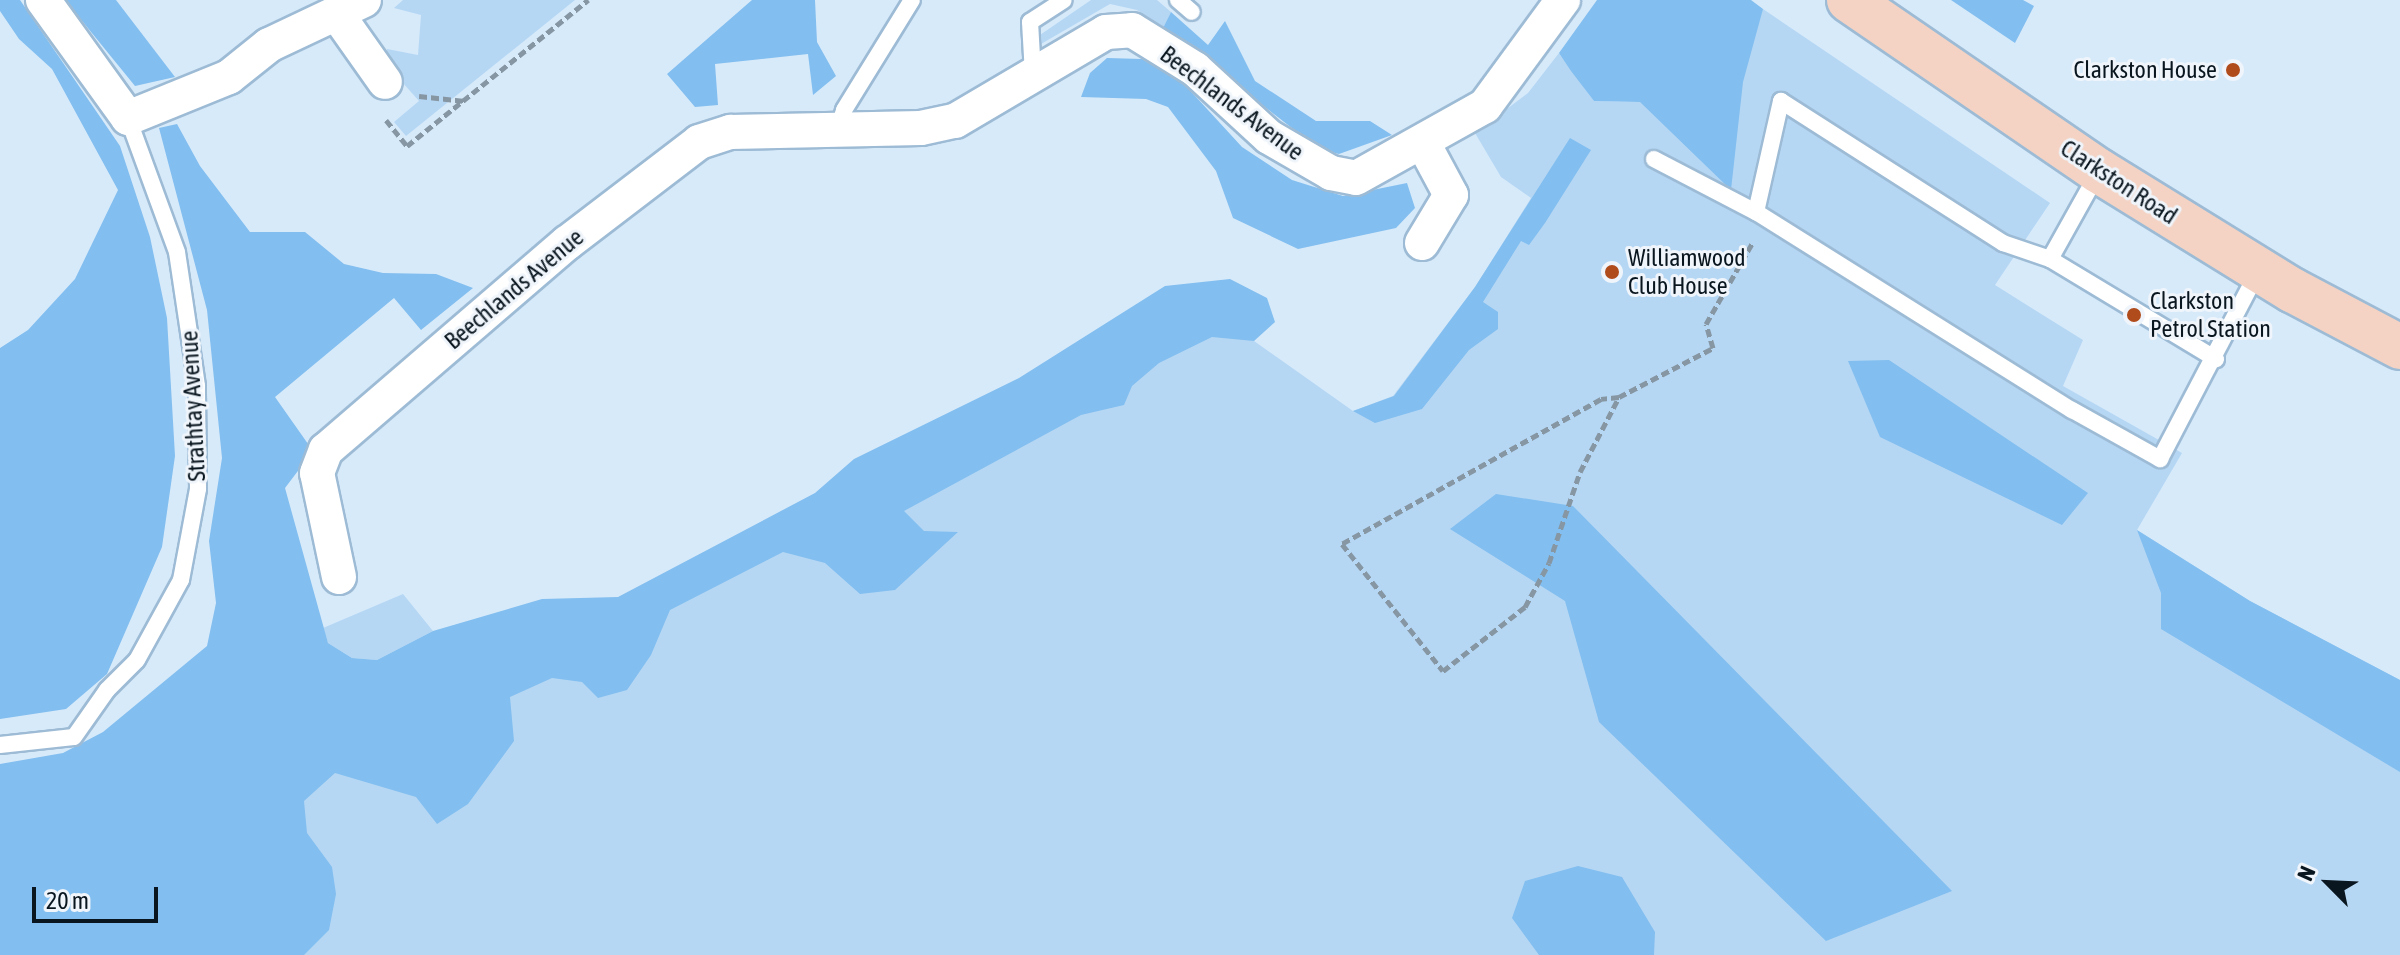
<!DOCTYPE html>
<style>
body{margin:0}
#map{position:relative;width:2400px;height:955px;overflow:hidden;background:#d7eafa;font-family:"Asap Condensed",sans-serif}
div>[style]{position:absolute}
[style*='--x']{left:calc(var(--x)*1px);top:calc(var(--y)*1px);width:calc(var(--w)*1px);rotate:calc(var(--a)*1deg)}
.green>*{inset:0;background:#b5d7f4}
.forest>*{inset:0;background:#82beef}
.path>*{height:5px;margin-top:-2.5px;transform-origin:0;background:repeating-linear-gradient(90deg,#8696a3 0 8px,transparent 0 12px)}
.roads{filter:drop-shadow(2px 0 #9dbbd5) drop-shadow(-2px 0 #9dbbd5) drop-shadow(0 2px #9dbbd5) drop-shadow(0 -2px #9dbbd5)}
.service>*{height:16px;margin:-8px;padding:0 8px;transform-origin:8px;border-radius:8px;background:#fff}
.minor>*{height:34px;margin:-17px;padding:0 17px;transform-origin:17px;border-radius:17px;background:#fff}
.secondary>*{height:44px;margin:-22px;padding:0 22px;transform-origin:22px;border-radius:22px;background:#f4d3c4}
.dots>*{width:22px;height:22px;translate:-50% -50%;box-sizing:border-box;border:4px solid #eff5fb;border-radius:50%}
span{translate:-50% -50%;white-space:nowrap;text-align:center;line-height:1.15;-webkit-text-stroke:6px #eff5fb;paint-order:stroke}
.poi-label{font-size:24px;color:#0a161f}
.right{translate:-100% -50%;text-align:right}
.left{translate:0 -50%;text-align:left}
.street-label{font-size:24px;color:#0a161f}
.north{position:absolute;left:2288px;top:843px;width:80px;height:80px;-webkit-text-stroke:6px #eff5fb;paint-order:stroke;rotate:294deg;font-size:22px;font-weight:700;line-height:32px;text-align:center;color:#0a161f}
.north::after{content:'';display:block;margin:auto;width:28px;height:36px;background:#0a161f;clip-path:polygon(50% 0,100% 100%,50% 72%,0 100%)}
.scale{position:absolute;left:32px;top:887px;width:126px;height:36px;box-sizing:border-box;border:4px solid #0a161f;border-top:0;padding-left:10px;font-size:24px;line-height:28px;white-space:nowrap;color:#0a161f;-webkit-text-stroke:6px #eff5fb;paint-order:stroke}
</style>
<div id="map">
<div class="green">
<div style="clip-path:polygon(403px 0,575px 0,406px 136px,394px 122px,419px 101px,386px 64px,387px 49px,418px 55px,421px 15px,394px 8px)"></div>
<div style="clip-path:polygon(1091px 0,1157px 0,1171px 12px,1163px 28px,1137px 10px,1110px 4px,1041px 44px,1037px 37px)"></div>
<div style="clip-path:polygon(1763px 9px,2050px 203px,1995px 285px,2083px 340px,2063px 386px,2182px 453px,2137px 530px,2250px 601px,2400px 680px,2400px 955px,112px 955px,236px 817px,427px 726px,1203px 320px,1254px 341px,1353px 411px,1393px 396px,1475px 287px,1531px 198px,1501px 177px,1475px 133px,1528px 93px,1559px 53px,1594px 101px,1640px 102px)"></div>
<div style="clip-path:polygon(403px 594px,433px 631px,377px 660px,352px 658px,328px 643px,323px 628px)"></div>
</div>
<div class="forest">
<div style="clip-path:polygon(0 0,20px 0,120px 146px,150px 237px,167px 318px,175px 456px,162px 547px,107px 674px,66px 709px,0 719px,0 348px,28px 330px,75px 279px,118px 190px,52px 69px,19px 39px,0 11px)"></div>
<div style="clip-path:polygon(65px 0,116px 0,175px 77px,135px 86px)"></div>
<div style="clip-path:polygon(752px 0,815px 0,817px 42px,836px 76px,813px 95px,808px 54px,715px 64px,718px 105px,695px 107px,667px 74px)"></div>
<div style="clip-path:polygon(1597px 0,1751px 0,1763px 9px,1743px 82px,1731px 190px,1640px 102px,1594px 101px,1571px 71px,1559px 53px)"></div>
<div style="clip-path:polygon(1951px 0,2023px 0,2034px 6px,2015px 43px)"></div>
<div style="clip-path:polygon(1171px 12px,1208px 45px,1225px 21px,1255px 81px,1316px 121px,1370px 121px,1392px 135px,1339px 154px,1319px 149px,1163px 28px)"></div>
<div style="clip-path:polygon(1107px 58px,1142px 59px,1174px 73px,1242px 147px,1292px 180px,1343px 196px,1407px 183px,1415px 208px,1396px 228px,1298px 249px,1233px 218px,1216px 171px,1168px 107px,1146px 99px,1081px 97px,1090px 73px)"></div>
<div style="clip-path:polygon(177px 124px,200px 166px,250px 232px,305px 232px,344px 264px,383px 273px,436px 274px,473px 288px,421px 330px,394px 298px,275px 397px,313px 451px,285px 488px,328px 643px,352px 658px,377px 660px,433px 631px,542px 599px,618px 597px,815px 493px,854px 459px,1019px 378px,1165px 286px,1230px 279px,1267px 298px,1275px 322px,1254px 341px,1212px 337px,1159px 363px,1132px 386px,1124px 405px,1081px 415px,904px 511px,924px 531px,958px 532px,895px 590px,860px 594px,825px 563px,783px 552px,670px 610px,651px 655px,627px 690px,598px 698px,582px 682px,552px 678px,510px 697px,514px 741px,468px 804px,437px 824px,416px 797px,335px 773px,304px 801px,307px 833px,332px 867px,336px 894px,329px 930px,304px 955px,0 955px,0 764px,63px 753px,103px 732px,207px 646px,216px 603px,209px 541px,222px 458px,207px 310px,159px 128px)"></div>
<div style="clip-path:polygon(1570px 138px,1591px 150px,1545px 223px,1529px 245px,1521px 241px,1483px 302px,1498px 312px,1498px 329px,1469px 350px,1422px 409px,1375px 423px,1353px 411px,1394px 396px,1475px 287px)"></div>
<div style="clip-path:polygon(1889px 360px,2088px 493px,2062px 525px,1880px 437px,1848px 361px)"></div>
<div style="clip-path:polygon(1496px 494px,1573px 506px,1952px 891px,1826px 941px,1599px 722px,1565px 601px,1450px 529px)"></div>
<div style="clip-path:polygon(2137px 530px,2250px 601px,2400px 680px,2400px 772px,2161px 629px,2161px 593px)"></div>
<div style="clip-path:polygon(1578px 866px,1622px 877px,1655px 932px,1654px 955px,1539px 955px,1512px 918px,1525px 881px)"></div>
</div>
<div class="path">
<div style="--x:419;--y:96;--w:46;--a:6.2"></div>
<div style="--x:386;--y:120;--w:33;--a:51"></div>
<div style="--x:407;--y:146;--w:233;--a:-38.9"></div>
<div style="--x:1619;--y:397;--w:18;--a:174"></div>
<div style="--x:1601;--y:399;--w:297;--a:150.8"></div>
<div style="--x:1342;--y:544;--w:162;--a:51.5"></div>
<div style="--x:1443;--y:671;--w:104;--a:-38"></div>
<div style="--x:1525;--y:607;--w:50;--a:-61.4"></div>
<div style="--x:1549;--y:563;--w:96;--a:-71.2"></div>
<div style="--x:1580;--y:472;--w:85;--a:-62.5"></div>
<div style="--x:1619;--y:397;--w:106;--a:-27.5"></div>
<div style="--x:1713;--y:348;--w:25;--a:-106"></div>
<div style="--x:1706;--y:324;--w:95;--a:-60.2"></div>
</div>
<div class="roads">
<div class="service">
<div style="--x:1178;--y:0;--w:18;--a:41"></div>
<div style="--x:1033;--y:74;--w:52;--a:-93.3"></div>
<div style="--x:1030;--y:22;--w:40;--a:-32.9"></div>
<div style="--x:838;--y:129;--w:20;--a:-72"></div>
<div style="--x:844;--y:110;--w:129;--a:-58.3"></div>
<div style="--x:1654;--y:159;--w:115;--a:27.5"></div>
<div style="--x:1756;--y:212;--w:373;--a:32.1"></div>
<div style="--x:2072;--y:410;--w:101;--a:29.1"></div>
<div style="--x:2160;--y:459;--w:213;--a:-62.4"></div>
<div style="--x:1756;--y:212;--w:114;--a:-77.3"></div>
<div style="--x:1781;--y:101;--w:264;--a:32.6"></div>
<div style="--x:2003;--y:243;--w:50;--a:18.8"></div>
<div style="--x:2050;--y:259;--w:98;--a:-60.8"></div>
<div style="--x:2050;--y:259;--w:194;--a:31.1"></div>
<div style="--x:0;--y:745;--w:74;--a:-6.2"></div>
<div style="--x:74;--y:737;--w:57;--a:-54.9"></div>
<div style="--x:107;--y:690;--w:42;--a:-45"></div>
<div style="--x:137;--y:660;--w:91;--a:-61.2"></div>
<div style="--x:181;--y:580;--w:93;--a:-79.4"></div>
<div style="--x:198;--y:489;--w:103;--a:-90.6"></div>
<div style="--x:197;--y:386;--w:135;--a:-98.5"></div>
<div style="--x:177;--y:252;--w:143;--a:-110.1"></div>
</div>
<div class="minor">
<div style="--x:43;--y:0;--w:145;--a:54.2"></div>
<div style="--x:128;--y:118;--w:109;--a:-22.1"></div>
<div style="--x:229;--y:77;--w:51;--a:-38.7"></div>
<div style="--x:269;--y:45;--w:105;--a:-25.3"></div>
<div style="--x:337;--y:14;--w:83;--a:54.8"></div>
<div style="--x:1422;--y:243;--w:56;--a:-58.9"></div>
<div style="--x:1451;--y:195;--w:59;--a:-118.3"></div>
<div style="--x:339;--y:577;--w:106;--a:-101.9"></div>
<div style="--x:317;--y:473;--w:25;--a:-69"></div>
<div style="--x:326;--y:450;--w:318;--a:-40.7"></div>
<div style="--x:567;--y:243;--w:166;--a:-37.4"></div>
<div style="--x:699;--y:142;--w:33;--a:-18"></div>
<div style="--x:730;--y:132;--w:191;--a:-1.2"></div>
<div style="--x:921;--y:128;--w:35;--a:-12"></div>
<div style="--x:955;--y:121;--w:175;--a:-30.5"></div>
<div style="--x:1106;--y:32;--w:26;--a:-4"></div>
<div style="--x:1132;--y:30;--w:74;--a:31.8"></div>
<div style="--x:1195;--y:69;--w:100;--a:42.6"></div>
<div style="--x:1269;--y:137;--w:72;--a:30.1"></div>
<div style="--x:1331;--y:173;--w:25;--a:11"></div>
<div style="--x:1356;--y:178;--w:148;--a:-29.2"></div>
<div style="--x:1485;--y:106;--w:132;--a:-53.7"></div>
</div>
<div class="secondary">
<div style="--x:1849;--y:0;--w:303;--a:34.4"></div>
<div style="--x:2099;--y:171;--w:227;--a:31.7"></div>
<div style="--x:2292;--y:290;--w:122;--a:27.8"></div>
</div>
</div>
<div class="dots">
<div style="left:2233px;top:70px;background:#b04b1b"></div>
<div style="left:1612px;top:272px;background:#b04b1b"></div>
<div style="left:2134px;top:315px;background:#b04b1b"></div>
</div>
<div class="poi-label">
<span class="right" style="left:2217px;top:70px">Clarkston House</span>
<span class="left" style="left:1628px;top:272px">Williamwood<br>Club House</span>
<span class="left" style="left:2150px;top:315px">Clarkston<br>Petrol Station</span>
</div>
<div class="street-label">
<span style="left:1232px;top:103px;rotate:37deg">Beechlands Avenue</span>
<span style="left:2119px;top:182px;rotate:33deg">Clarkston Road</span>
<span style="left:514px;top:289px;rotate:-40deg">Beechlands Avenue</span>
<span style="left:193px;top:406px;rotate:-93deg">Strathtay Avenue</span>
</div>
<div class="north">N</div>
<div class="scale">20 m</div>
</div>
